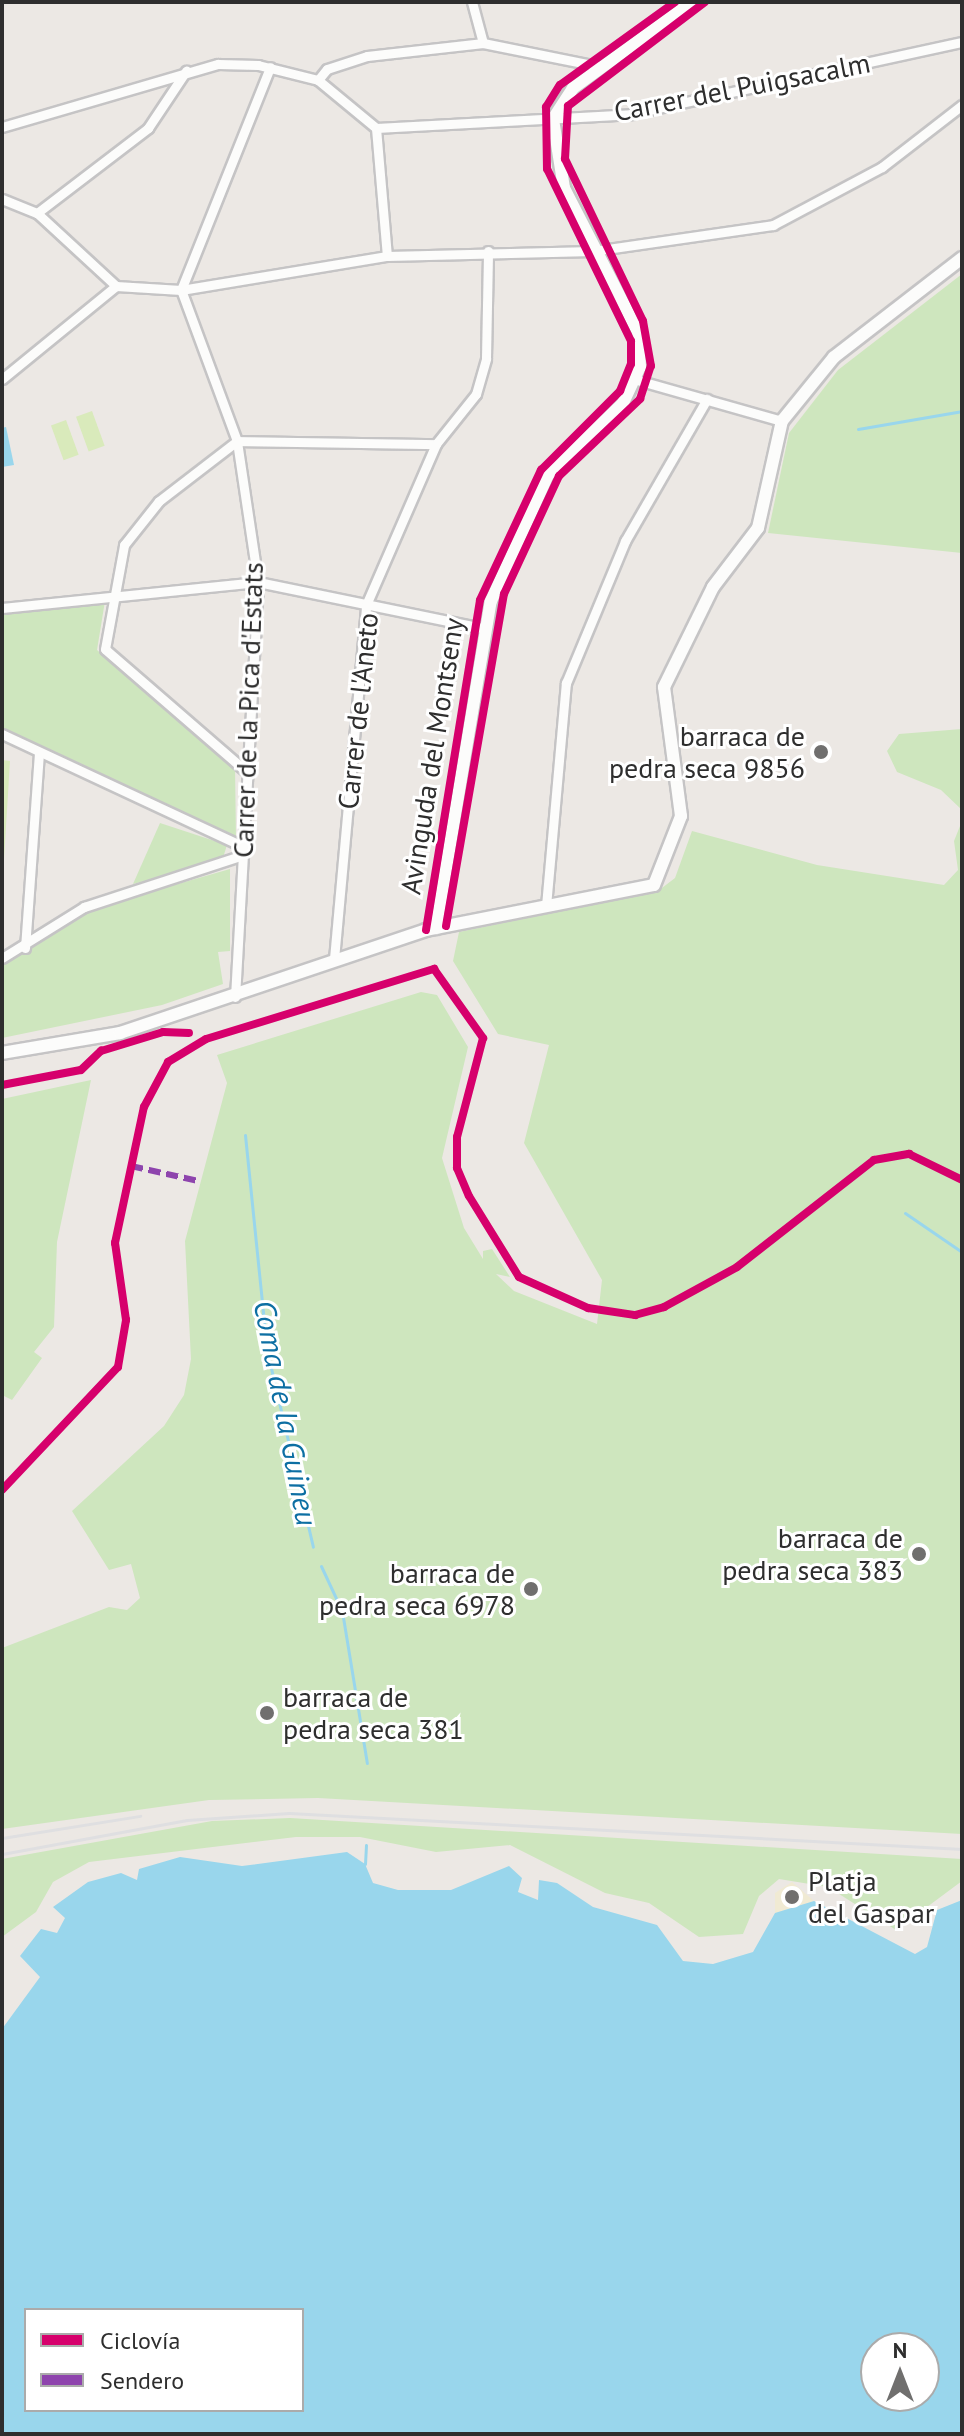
<!DOCTYPE html>
<meta charset="utf-8">
<style>
body{margin:0}
#map{position:relative;width:964px;height:2436px;overflow:hidden;background:#ece8e4;font-family:"PT Sans",sans-serif}
div>[style]{position:absolute}
[style*='--x']{left:calc(var(--x)*1px);top:calc(var(--y)*1px);width:calc(var(--w)*1px);rotate:calc(var(--a)*1deg)}
.green>*{inset:0;background:#cee6be}
.sand>*{inset:0;background:#f0ead3}
.pitch>*{inset:0;background:#d9eabb;transform-origin:0 0}
.water>*{inset:0;background:#99d6ec}
.stream>*{height:3px;margin:-1.5px;padding:0 1.5px;transform-origin:1.5px;border-radius:1.5px;background:#99d6ec}
.roads{filter:drop-shadow(2px 0 #c5c4c5) drop-shadow(-2px 0 #c5c4c5) drop-shadow(0 2px #c5c4c5) drop-shadow(0 -2px #c5c4c5)}
.street>*{height:9px;margin:-4.5px;padding:0 4.5px;transform-origin:4.5px;border-radius:4.5px;background:#fcfcfb}
.secondary>*{height:12px;margin:-6px;padding:0 6px;transform-origin:6px;border-radius:6px;background:#fcfcfb}
.rail>*{height:3px;margin:-1.5px;padding:0 1.5px;transform-origin:1.5px;border-radius:1.5px;background:#dfdfe1}
.quiet>*{height:6px;margin-top:-3px;transform-origin:0;background:repeating-linear-gradient(90deg,#8e44ad 0 12px,transparent 0 18px)}
.cycleway>*{height:8px;margin:-4px;padding:0 4px;transform-origin:4px;border-radius:4px;background:#d6006c}
.dots>*{width:22px;height:22px;translate:-50% -50%;box-sizing:border-box;border:4px solid #fff;border-radius:50%}
span{translate:-50% -50%;white-space:nowrap;text-align:center;line-height:1.15;-webkit-text-stroke:6px #fff;paint-order:stroke}
.street-label{font-size:28px;color:#2e2e2e}
.poi-label{font-size:28px;color:#2e2e2e}
.right{translate:-100% -50%;text-align:right}
.left{translate:0 -50%;text-align:left}
.water-label{font-size:30px;color:#0d6fa3;font-style:italic}
.frame{position:absolute;inset:0;border:4px solid #2e2e2e;pointer-events:none}
.legend{position:absolute;left:24px;top:2308px;width:280px;height:104px;box-sizing:border-box;background:#fff;border:2px solid #ababab;margin:0;padding:10px 14px;list-style:none;font-size:24px;color:#2e2e2e}
.legend li{display:flex;align-items:center;gap:16px;height:40px}
.legend b{width:40px;border:2px solid #ababab}
.north{position:absolute;left:860px;top:2332px;width:80px;height:80px;box-sizing:border-box;background:#fff;border:2px solid #ababab;border-radius:50%;rotate:0deg;font-size:22px;font-weight:700;line-height:32px;text-align:center;color:#2e2e2e}
.north::after{content:'';display:block;margin:auto;width:28px;height:36px;background:#706f6e;clip-path:polygon(50% 0,100% 100%,50% 72%,0 100%)}
</style>
<div id="map">
<div class="green">
<div style="clip-path:polygon(962px 274px,962px 553px,768px 533px,789px 433px,838px 370px)"></div>
<div style="clip-path:polygon(105px 601px,97px 650px,235px 766px,236px 840px,2px 728px,2px 615px)"></div>
<div style="clip-path:polygon(962px 729px,962px 810px,941px 790px,897px 772px,887px 751px,899px 734px)"></div>
<div style="clip-path:polygon(962px 821px,962px 1834px,318px 1798px,209px 1800px,2px 1829px,2px 1648px,109px 1607px,127px 1610px,140px 1598px,131px 1564px,109px 1570px,72px 1511px,164px 1426px,184px 1395px,191px 1359px,185px 1241px,227px 1083px,217px 1055px,421px 992px,437px 995px,468px 1047px,442px 1158px,464px 1228px,483px 1259px,483px 1251px,492px 1249px,510px 1277px,496px 1274px,514px 1291px,597px 1324px,602px 1280px,524px 1143px,549px 1045px,498px 1034px,453px 961px,459px 932px,658px 891px,675px 878px,692px 831px,817px 865px,944px 885px,958px 870px,954px 841px)"></div>
<div style="clip-path:polygon(160px 823px,227px 845px,222px 861px,133px 884px)"></div>
<div style="clip-path:polygon(230px 869px,230px 951px,218px 952px,223px 984px,162px 1005px,2px 1038px,2px 964px,87px 910px)"></div>
<div style="clip-path:polygon(91px 1080px,57px 1242px,54px 1327px,34px 1352px,42px 1358px,12px 1400px,2px 1395px,2px 1099px)"></div>
<div style="clip-path:polygon(290px 1818px,962px 1859px,962px 1881px,896px 1930px,828px 1887px,779px 1879px,759px 1896px,743px 1934px,699px 1937px,649px 1903px,605px 1893px,510px 1845px,436px 1852px,360px 1837px,296px 1837px,89px 1862px,53px 1882px,36px 1912px,2px 1937px,2px 1859px,212px 1821px)"></div>
</div>
<div class="sand">
<div style="clip-path:polygon(792px 1882px,814px 1901px,775px 1913px,775px 1893px)"></div>
</div>
<div class="pitch">
<div style="left:92px;top:411px;width:37px;height:17px;rotate:70deg"></div>
<div style="left:66px;top:420px;width:37px;height:16px;rotate:70deg"></div>
<div style="clip-path:polygon(2px 760px,10px 761px,2px 892px)"></div>
</div>
<div class="water">
<div style="clip-path:polygon(6px 427px,14px 465px,2px 467px,2px 428px)"></div>
<div style="clip-path:polygon(evenodd,347px 1852px,365px 1864px,373px 1883px,398px 1890px,451px 1890px,509px 1866px,522px 1878px,518px 1892px,538px 1900px,539px 1880px,557px 1883px,593px 1907px,657px 1925px,683px 1961px,713px 1964px,753px 1952px,775px 1913px,814px 1901px,915px 1954px,927px 1947px,937px 1910px,962px 1900px,962px 2434px,2px 2434px,2px 2029px,40px 1977px,20px 1956px,41px 1929px,57px 1933px,65px 1918px,53px 1907px,88px 1882px,121px 1873px,137px 1880px,139px 1869px,180px 1857px,242px 1866px,347px 1852px,26px 2310px,302px 2310px,302px 2410px,26px 2410px,26px 2310px,347px 1852px,876px 2348px,924px 2348px,924px 2396px,876px 2396px,876px 2348px)"></div>
</div>
<div class="stream">
<div style="--x:858;--y:429;--w:106;--a:-9.8"></div>
<div style="--x:245;--y:1135;--w:217;--a:84.2"></div>
<div style="--x:267;--y:1351;--w:201;--a:76.8"></div>
<div style="--x:905;--y:1213;--w:69;--a:34.4"></div>
<div style="--x:321;--y:1566;--w:50;--a:65"></div>
<div style="--x:342;--y:1611;--w:154;--a:80.7"></div>
<div style="--x:365;--y:1864;--w:19;--a:-87"></div>
</div>
<div class="roads">
<div class="street">
<div style="--x:472;--y:2;--w:42;--a:75"></div>
<div style="--x:318;--y:80;--w:75;--a:39.6"></div>
<div style="--x:376;--y:128;--w:128;--a:85.1"></div>
<div style="--x:2;--y:127;--w:225;--a:-16.3"></div>
<div style="--x:218;--y:64;--w:40;--a:1.4"></div>
<div style="--x:258;--y:65;--w:62;--a:14"></div>
<div style="--x:318;--y:80;--w:14;--a:-51"></div>
<div style="--x:327;--y:69;--w:42;--a:-18"></div>
<div style="--x:367;--y:56;--w:117;--a:-6.4"></div>
<div style="--x:483;--y:43;--w:121;--a:11.4"></div>
<div style="--x:376;--y:128;--w:255;--a:-3.1"></div>
<div style="--x:631;--y:114;--w:339;--a:-12.3"></div>
<div style="--x:2;--y:199;--w:38;--a:22"></div>
<div style="--x:37;--y:213;--w:108;--a:42.7"></div>
<div style="--x:116;--y:286;--w:65;--a:3.5"></div>
<div style="--x:181;--y:290;--w:209;--a:-9.4"></div>
<div style="--x:387;--y:256;--w:206;--a:-1.4"></div>
<div style="--x:593;--y:251;--w:182;--a:-8.2"></div>
<div style="--x:773;--y:225;--w:123;--a:-28"></div>
<div style="--x:882;--y:167;--w:101;--a:-37.8"></div>
<div style="--x:37;--y:213;--w:140;--a:-37.4"></div>
<div style="--x:148;--y:128;--w:69;--a:-56.3"></div>
<div style="--x:2;--y:379;--w:147;--a:-39.2"></div>
<div style="--x:637;--y:380;--w:151;--a:15.8"></div>
<div style="--x:2;--y:608;--w:257;--a:-5.8"></div>
<div style="--x:258;--y:582;--w:230;--a:11.6"></div>
<div style="--x:2;--y:734;--w:267;--a:25"></div>
<div style="--x:248;--y:773;--w:189;--a:-139.1"></div>
<div style="--x:105;--y:649;--w:106;--a:-79.6"></div>
<div style="--x:124;--y:545;--w:56;--a:-51.5"></div>
<div style="--x:159;--y:501;--w:98;--a:-37.6"></div>
<div style="--x:237;--y:441;--w:199;--a:0.9"></div>
<div style="--x:546;--y:906;--w:224;--a:-84.9"></div>
<div style="--x:566;--y:683;--w:154;--a:-67.4"></div>
<div style="--x:625;--y:541;--w:164;--a:-60"></div>
<div style="--x:25;--y:948;--w:196;--a:-85.9"></div>
<div style="--x:2;--y:958;--w:97;--a:-31.9"></div>
<div style="--x:84;--y:907;--w:167;--a:-18.1"></div>
<div style="--x:334;--y:959;--w:355;--a:-84.8"></div>
<div style="--x:366;--y:605;--w:176;--a:-66.5"></div>
<div style="--x:436;--y:444;--w:64;--a:-51.3"></div>
<div style="--x:476;--y:394;--w:37;--a:-74"></div>
<div style="--x:486;--y:358;--w:107;--a:-88.9"></div>
<div style="--x:235;--y:997;--w:416;--a:-86.8"></div>
<div style="--x:258;--y:582;--w:143;--a:-98.5"></div>
<div style="--x:237;--y:441;--w:161;--a:-110.3"></div>
<div style="--x:181;--y:290;--w:240;--a:-68.2"></div>
</div>
<div class="secondary">
<div style="--x:436;--y:928;--w:332;--a:-80.5"></div>
<div style="--x:491;--y:601;--w:138;--a:-65.7"></div>
<div style="--x:548;--y:475;--w:104;--a:-43.8"></div>
<div style="--x:623;--y:403;--w:40;--a:-65"></div>
<div style="--x:640;--y:367;--w:35;--a:-93"></div>
<div style="--x:638;--y:332;--w:162;--a:-117.2"></div>
<div style="--x:564;--y:188;--w:70;--a:-99.1"></div>
<div style="--x:553;--y:119;--w:37;--a:-57"></div>
<div style="--x:573;--y:88;--w:147;--a:-35.9"></div>
<div style="--x:2;--y:1053;--w:120;--a:-9.6"></div>
<div style="--x:120;--y:1033;--w:323;--a:-18.6"></div>
<div style="--x:426;--y:930;--w:232;--a:-11.2"></div>
<div style="--x:654;--y:885;--w:74;--a:-68.6"></div>
<div style="--x:681;--y:816;--w:130;--a:-97.5"></div>
<div style="--x:664;--y:687;--w:111;--a:-63.9"></div>
<div style="--x:713;--y:587;--w:74;--a:-52.7"></div>
<div style="--x:758;--y:528;--w:110;--a:-77.4"></div>
<div style="--x:782;--y:421;--w:82;--a:-50.9"></div>
<div style="--x:834;--y:357;--w:162;--a:-37.7"></div>
</div>
</div>
<div class="rail">
<div style="--x:2;--y:1838;--w:140;--a:-9.1"></div>
<div style="--x:2;--y:1854;--w:188;--a:-10.4"></div>
<div style="--x:187;--y:1820;--w:102;--a:-3.9"></div>
<div style="--x:289;--y:1813;--w:674;--a:3.06"></div>
</div>
<div class="quiet">
<div style="--x:131;--y:1166;--w:69;--a:12.6"></div>
</div>
<div class="cycleway">
<div style="--x:446;--y:926;--w:337;--a:-80.1"></div>
<div style="--x:504;--y:594;--w:130;--a:-65"></div>
<div style="--x:559;--y:476;--w:112;--a:-43.5"></div>
<div style="--x:640;--y:399;--w:35;--a:-72"></div>
<div style="--x:651;--y:366;--w:46;--a:-100.1"></div>
<div style="--x:643;--y:321;--w:180;--a:-115.7"></div>
<div style="--x:565;--y:159;--w:53;--a:-86.8"></div>
<div style="--x:568;--y:106;--w:172;--a:-37.2"></div>
<div style="--x:426;--y:930;--w:334;--a:-80.7"></div>
<div style="--x:480;--y:600;--w:144;--a:-64.9"></div>
<div style="--x:541;--y:470;--w:112;--a:-45"></div>
<div style="--x:620;--y:391;--w:29;--a:-68"></div>
<div style="--x:631;--y:364;--w:23;--a:-90"></div>
<div style="--x:631;--y:341;--w:191;--a:-116"></div>
<div style="--x:547;--y:169;--w:62;--a:-90.9"></div>
<div style="--x:546;--y:107;--w:26;--a:-58"></div>
<div style="--x:560;--y:85;--w:142;--a:-35.8"></div>
<div style="--x:2;--y:1085;--w:80;--a:-10.8"></div>
<div style="--x:81;--y:1070;--w:28;--a:-44"></div>
<div style="--x:101;--y:1051;--w:65;--a:-17"></div>
<div style="--x:163;--y:1032;--w:26;--a:2"></div>
<div style="--x:2;--y:1490;--w:169;--a:-46.7"></div>
<div style="--x:118;--y:1367;--w:48;--a:-80.3"></div>
<div style="--x:126;--y:1320;--w:78;--a:-98.1"></div>
<div style="--x:115;--y:1243;--w:139;--a:-78"></div>
<div style="--x:144;--y:1107;--w:51;--a:-61.9"></div>
<div style="--x:168;--y:1062;--w:44;--a:-31.2"></div>
<div style="--x:206;--y:1039;--w:239;--a:-17.1"></div>
<div style="--x:434;--y:969;--w:85;--a:54.6"></div>
<div style="--x:483;--y:1038;--w:102;--a:104.7"></div>
<div style="--x:457;--y:1137;--w:31;--a:90"></div>
<div style="--x:457;--y:1168;--w:30;--a:67"></div>
<div style="--x:469;--y:1196;--w:95;--a:58.3"></div>
<div style="--x:519;--y:1277;--w:76;--a:24.2"></div>
<div style="--x:588;--y:1308;--w:48;--a:8.5"></div>
<div style="--x:635;--y:1315;--w:30;--a:-15"></div>
<div style="--x:664;--y:1307;--w:83;--a:-28.7"></div>
<div style="--x:737;--y:1267;--w:174;--a:-38"></div>
<div style="--x:874;--y:1160;--w:36;--a:-10"></div>
<div style="--x:909;--y:1154;--w:59;--a:26.1"></div>
</div>
<div class="dots">
<div style="left:821px;top:752px;background:#706f6e"></div>
<div style="left:919px;top:1554px;background:#706f6e"></div>
<div style="left:531px;top:1589px;background:#706f6e"></div>
<div style="left:267px;top:1713px;background:#706f6e"></div>
<div style="left:792px;top:1897px;background:#706f6e"></div>
</div>
<div class="street-label">
<span style="left:742px;top:87px;rotate:-11deg">Carrer del Puigsacalm</span>
<span style="left:248px;top:710px;rotate:-88deg">Carrer de la Pica d'Estats</span>
<span style="left:358px;top:711px;rotate:-84deg">Carrer de l'Aneto</span>
<span style="left:432px;top:756px;rotate:-81deg">Avinguda del Montseny</span>
</div>
<div class="poi-label">
<span class="right" style="left:805px;top:752px">barraca de<br>pedra seca 9856</span>
<span class="right" style="left:903px;top:1554px">barraca de<br>pedra seca 383</span>
<span class="right" style="left:515px;top:1589px">barraca de<br>pedra seca 6978</span>
<span class="left" style="left:283px;top:1713px">barraca de<br>pedra seca 381</span>
<span class="left" style="left:808px;top:1897px">Platja<br>del Gaspar</span>
</div>
<div class="water-label">
<span style="left:286px;top:1413px;rotate:79deg">Coma de la Guineu</span>
</div>
<div class="frame"></div>
<ul class="legend">
<li><b style="height:10px;background:#d6006c"></b>Ciclovía</li>
<li><b style="height:10px;background:#8e44ad"></b>Sendero</li>
</ul>
<div class="north">N</div>
</div>
